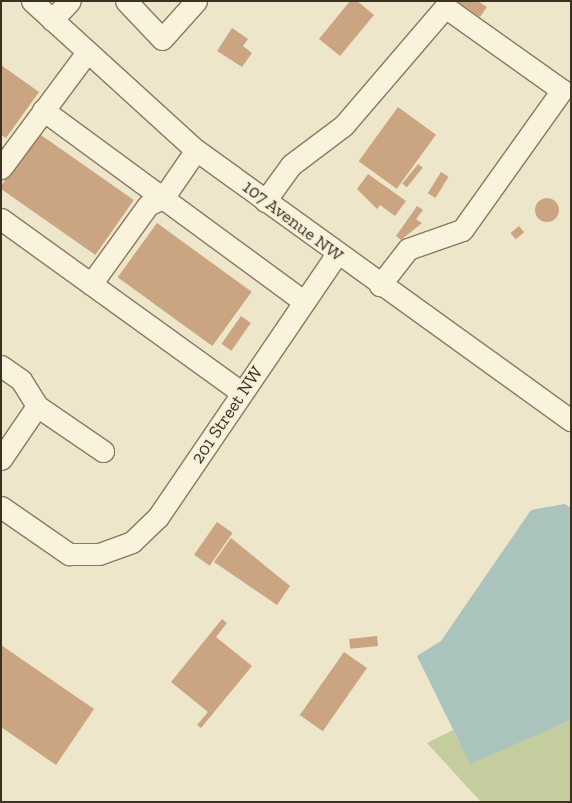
<!DOCTYPE html>
<style>
body{margin:0}
#map{position:relative;width:572px;height:803px;overflow:hidden;background:#eee6ca;font-family:"Zilla Slab",serif}
div>[style]{position:absolute}
[style*='--x']{left:calc(var(--x)*1px);top:calc(var(--y)*1px);width:calc(var(--w)*1px);rotate:calc(var(--a)*1deg)}
.green>*{inset:0;background:#c4cd9d}
.water>*{inset:0;background:#aac3bd}
.building>*{inset:0;background:#cba581;transform-origin:0 0}
.round{border-radius:50%}
.roads{filter:drop-shadow(1px 0 #8b795e) drop-shadow(-1px 0 #8b795e) drop-shadow(0 1px #8b795e) drop-shadow(0 -1px #8b795e)}
.minor>*{height:21px;margin:-10.5px;padding:0 10.5px;transform-origin:10.5px;border-radius:10.5px;background:#f9f2dd}
span{translate:-50% -50%;white-space:nowrap;text-align:center;line-height:1.15;-webkit-text-stroke:4.5px #f6efd9;paint-order:stroke}
.street-label{font-size:18px;color:#3c3021}
.frame{position:absolute;inset:0;border:2px solid #3c3021;pointer-events:none}
</style>
<div id="map">
<div class="green">
<div style="clip-path:polygon(571px 720px,571px 802px,481px 802px,427px 743px,453px 730px,470px 763px)"></div>
</div>
<div class="water">
<div style="clip-path:polygon(565px 504px,571px 508px,571px 720px,470px 764px,417px 656px,441px 641px,531px 510px)"></div>
</div>
<div class="building">
<div style="clip-path:polygon(350px 1px,357px 1px,374px 15px,340px 56px,319px 39px)"></div>
<div style="clip-path:polygon(456px 1px,478px 1px,487px 7px,480px 17px)"></div>
<div style="clip-path:polygon(232px 28px,248px 39px,243px 46px,252px 53px,242px 67px,217px 51px)"></div>
<div style="clip-path:polygon(1px 65px,39px 92px,6px 138px,1px 135px)"></div>
<div style="left:398px;top:107px;width:47px;height:67px;rotate:36deg"></div>
<div style="left:38px;top:133px;width:117px;height:67px;rotate:35deg"></div>
<div style="left:418px;top:164px;width:6px;height:25px;rotate:39deg"></div>
<div style="left:441px;top:172px;width:9px;height:25px;rotate:32deg"></div>
<div style="clip-path:polygon(368px 174px,406px 201px,395px 216px,380px 205px,377px 209px,357px 189px)"></div>
<div class="round" style="left:535px;top:198px;width:24px;height:24px"></div>
<div style="clip-path:polygon(417px 206px,423px 210px,416px 219px,422px 223px,401px 240px,396px 236px)"></div>
<div style="left:157px;top:223px;width:117px;height:67px;rotate:36deg"></div>
<div style="left:519px;top:226px;width:8px;height:11px;rotate:50deg"></div>
<div style="left:241px;top:316px;width:12px;height:34px;rotate:35deg"></div>
<div style="left:217px;top:522px;width:19px;height:40px;rotate:35deg"></div>
<div style="clip-path:polygon(231px 538px,290px 586px,277px 605px,214px 562px)"></div>
<div style="clip-path:polygon(222px 619px,227px 623px,216px 637px,252px 666px,201px 728px,197px 725px,208px 712px,171px 682px)"></div>
<div style="left:377px;top:636px;width:10px;height:28px;rotate:84deg"></div>
<div style="clip-path:polygon(1px 645px,94px 709px,56px 765px,1px 727px)"></div>
<div style="left:344px;top:652px;width:28px;height:77px;rotate:35deg"></div>
</div>
<div class="roads">
<div class="minor">
<div style="--x:32;--y:1;--w:222;--a:42.3"></div>
<div style="--x:196;--y:150;--w:462;--a:35.8"></div>
<div style="--x:126;--y:1;--w:52;--a:46.5"></div>
<div style="--x:162;--y:39;--w:51;--a:-48.2"></div>
<div style="--x:52;--y:20;--w:26;--a:-47"></div>
<div style="--x:43;--y:110;--w:324;--a:36.3"></div>
<div style="--x:1;--y:168;--w:144;--a:-53.4"></div>
<div style="--x:265;--y:201;--w:44;--a:-54.2"></div>
<div style="--x:291;--y:165;--w:66;--a:-37"></div>
<div style="--x:344;--y:125;--w:155;--a:-49.4"></div>
<div style="--x:445;--y:7;--w:143;--a:35.4"></div>
<div style="--x:562;--y:90;--w:172;--a:125.5"></div>
<div style="--x:462;--y:230;--w:57;--a:160.6"></div>
<div style="--x:408;--y:249;--w:46;--a:127.9"></div>
<div style="--x:1;--y:219;--w:297;--a:35.8"></div>
<div style="--x:91;--y:284;--w:97;--a:-54.2"></div>
<div style="--x:148;--y:205;--w:17;--a:-25"></div>
<div style="--x:163;--y:198;--w:58;--a:-55.5"></div>
<div style="--x:1;--y:366;--w:24;--a:35"></div>
<div style="--x:21;--y:380;--w:31;--a:58"></div>
<div style="--x:1;--y:459;--w:64;--a:-55.8"></div>
<div style="--x:37;--y:406;--w:80;--a:34.3"></div>
<div style="--x:1;--y:507;--w:83;--a:34.7"></div>
<div style="--x:69;--y:554;--w:30;--a:0"></div>
<div style="--x:99;--y:554;--w:35;--a:-20"></div>
<div style="--x:132;--y:542;--w:36;--a:-44"></div>
<div style="--x:158;--y:517;--w:318;--a:-55.8"></div>
</div>
</div>
<div class="street-label">
<span style="left:293px;top:221px;rotate:37deg">107 Avenue NW</span>
<span style="left:227px;top:415px;rotate:-56deg">201 Street NW</span>
</div>
<div class="frame"></div>
</div>
